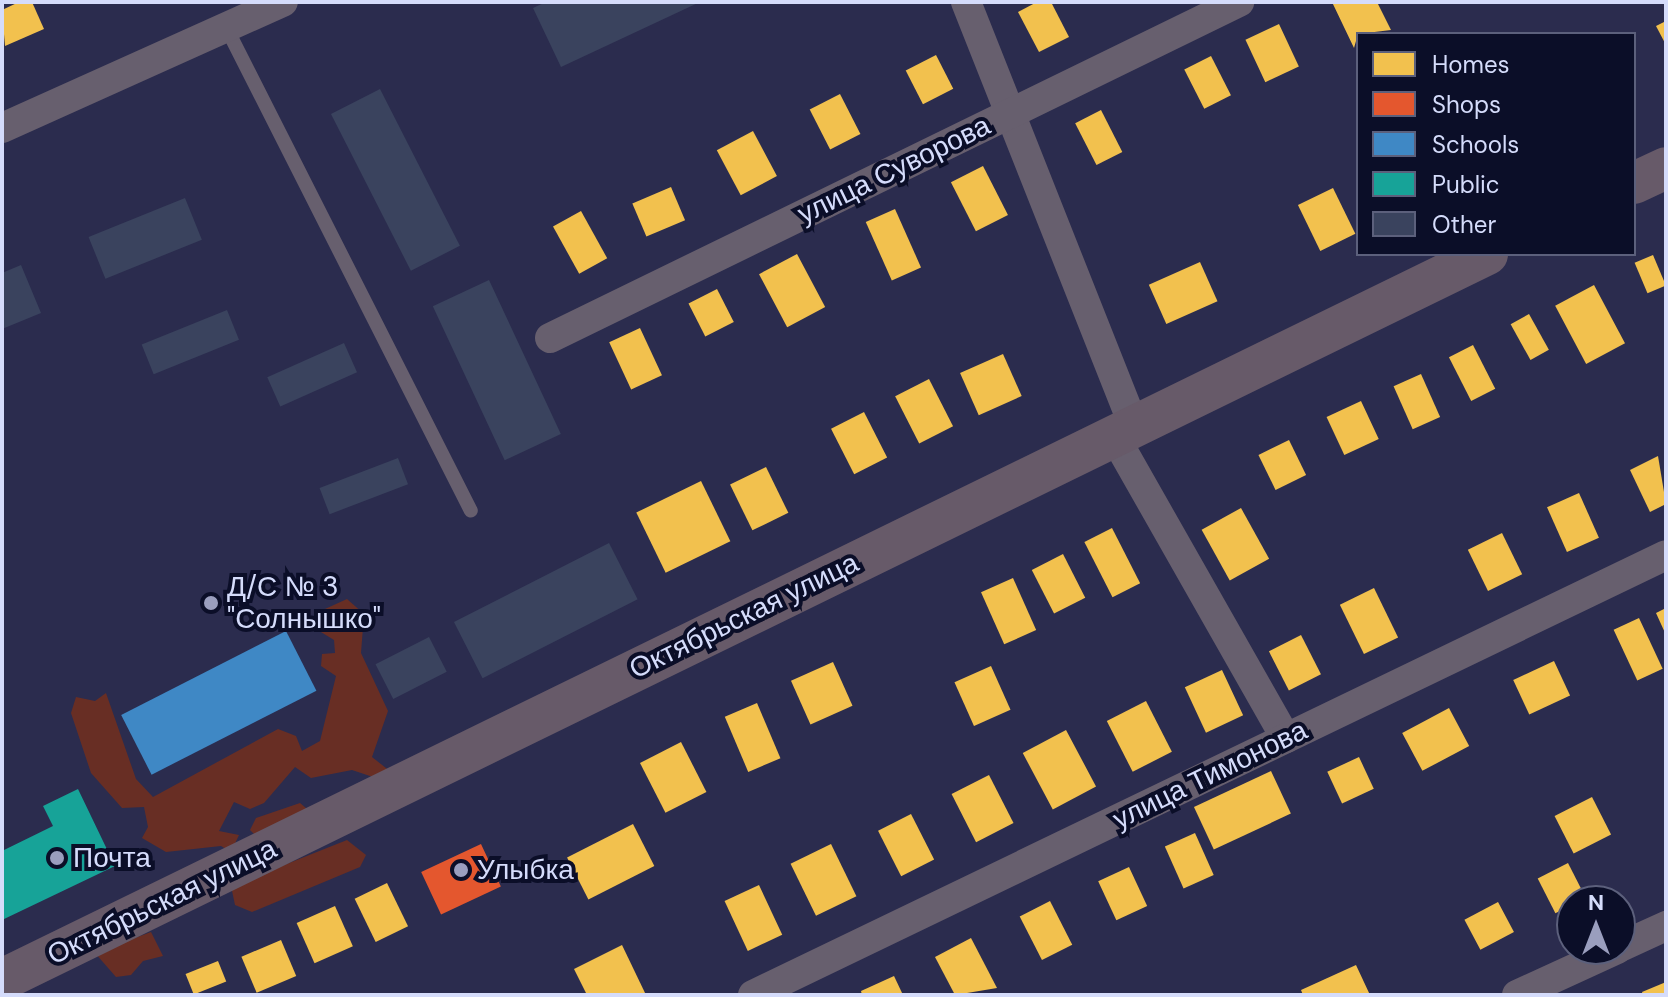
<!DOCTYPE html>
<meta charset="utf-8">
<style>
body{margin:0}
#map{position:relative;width:1668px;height:997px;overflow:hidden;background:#2b2c4e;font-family:"DM Sans",sans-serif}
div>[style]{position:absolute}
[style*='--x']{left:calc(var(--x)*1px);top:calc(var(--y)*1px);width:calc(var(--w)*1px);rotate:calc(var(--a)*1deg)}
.green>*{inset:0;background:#682e24}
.homes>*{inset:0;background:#f2c14e;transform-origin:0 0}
.shops>*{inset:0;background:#e4572e;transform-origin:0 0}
.schools>*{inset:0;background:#3f88c5;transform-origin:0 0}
.public>*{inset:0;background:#17a398}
.building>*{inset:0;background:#3a435e;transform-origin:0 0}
.lane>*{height:14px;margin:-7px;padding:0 7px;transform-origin:7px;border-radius:7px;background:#675f6e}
.street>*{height:30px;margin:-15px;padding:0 15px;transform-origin:15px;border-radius:15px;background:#675f6e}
.secondary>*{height:42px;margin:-21px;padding:0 21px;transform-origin:21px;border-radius:21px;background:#675a69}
.dots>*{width:22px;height:22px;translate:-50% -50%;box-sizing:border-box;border:4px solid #0b0e28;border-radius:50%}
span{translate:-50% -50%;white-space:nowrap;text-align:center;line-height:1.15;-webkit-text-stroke:8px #0b0e28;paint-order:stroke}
.street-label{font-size:28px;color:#d5dcfb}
.poi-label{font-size:28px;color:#d5dcfb}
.left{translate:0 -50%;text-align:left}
.frame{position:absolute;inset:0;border:4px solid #d5dcfb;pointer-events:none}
.legend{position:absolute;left:1356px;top:32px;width:280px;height:224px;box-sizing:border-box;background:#0b0e28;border:2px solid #5c607c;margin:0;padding:10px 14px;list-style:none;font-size:24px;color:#d5dcfb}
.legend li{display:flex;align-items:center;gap:16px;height:40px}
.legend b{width:40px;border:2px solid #5c607c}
.north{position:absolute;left:1556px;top:885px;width:80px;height:80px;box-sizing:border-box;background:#0b0e28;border:2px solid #5c607c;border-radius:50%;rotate:0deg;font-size:22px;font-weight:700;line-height:32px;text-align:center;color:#d5dcfb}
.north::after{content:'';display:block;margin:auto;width:28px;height:36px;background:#9a9ebe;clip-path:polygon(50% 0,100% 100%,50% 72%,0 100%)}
</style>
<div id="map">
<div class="green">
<div style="clip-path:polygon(347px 599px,364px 614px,361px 653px,388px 711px,372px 757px,391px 772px,379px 779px,352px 770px,311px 778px,295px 767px,264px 803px,250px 809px,234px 802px,219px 831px,239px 835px,231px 852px,221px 846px,166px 852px,142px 838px,148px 827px,144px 807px,122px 808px,91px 773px,71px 713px,76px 697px,95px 701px,106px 693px,136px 779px,153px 797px,278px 729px,296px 736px,302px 751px,320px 741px,336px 676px,321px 666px,322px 654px,335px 653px,334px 640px,316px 629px,314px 614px)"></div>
<div style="clip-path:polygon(300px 803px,313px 814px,260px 840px,250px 830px,256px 818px)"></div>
<div style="clip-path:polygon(347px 840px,366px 855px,360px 867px,252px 912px,235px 905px,231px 886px)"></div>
<div style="clip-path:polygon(151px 932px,163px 956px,143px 961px,131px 975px,116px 977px,95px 953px)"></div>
</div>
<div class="homes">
<div style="clip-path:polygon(19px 2px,32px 2px,44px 29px,5px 46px,2px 10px)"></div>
<div style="clip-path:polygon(1037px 2px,1051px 2px,1069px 37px,1039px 52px,1018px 12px)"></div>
<div style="clip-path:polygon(1332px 2px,1377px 2px,1391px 30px,1358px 34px,1354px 48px)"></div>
<div style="clip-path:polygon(1666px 21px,1666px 45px,1656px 26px)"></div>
<div style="left:1279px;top:24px;width:47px;height:37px;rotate:65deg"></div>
<div style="left:936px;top:55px;width:38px;height:34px;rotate:63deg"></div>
<div style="left:1211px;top:56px;width:44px;height:30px;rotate:63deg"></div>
<div style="left:840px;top:94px;width:45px;height:34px;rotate:63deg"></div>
<div style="left:1101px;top:110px;width:47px;height:29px;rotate:63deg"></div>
<div style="left:753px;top:131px;width:51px;height:41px;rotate:62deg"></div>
<div style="left:983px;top:166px;width:55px;height:36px;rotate:63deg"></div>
<div style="left:671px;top:187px;width:36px;height:42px;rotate:67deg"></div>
<div style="left:1333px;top:188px;width:51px;height:39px;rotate:64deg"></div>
<div style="left:895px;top:209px;width:64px;height:32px;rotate:66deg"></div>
<div style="left:581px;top:211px;width:54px;height:32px;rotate:61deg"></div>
<div style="left:797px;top:254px;width:60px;height:43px;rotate:62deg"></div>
<div style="left:1653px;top:255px;width:33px;height:20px;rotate:67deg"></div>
<div style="left:1200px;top:262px;width:43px;height:56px;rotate:66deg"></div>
<div style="left:1594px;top:285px;width:66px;height:44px;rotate:62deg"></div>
<div style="left:717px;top:289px;width:37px;height:32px;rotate:63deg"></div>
<div style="left:1529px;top:314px;width:41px;height:21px;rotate:61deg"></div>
<div style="left:640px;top:328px;width:52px;height:34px;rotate:65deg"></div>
<div style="left:1473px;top:345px;width:49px;height:27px;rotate:63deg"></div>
<div style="left:1003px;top:354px;width:46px;height:47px;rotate:66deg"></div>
<div style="left:1421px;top:374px;width:47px;height:30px;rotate:66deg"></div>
<div style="left:929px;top:379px;width:53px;height:38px;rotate:63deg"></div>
<div style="left:1361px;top:401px;width:42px;height:38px;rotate:65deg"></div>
<div style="left:864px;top:412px;width:51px;height:37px;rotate:63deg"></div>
<div style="left:1289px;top:440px;width:39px;height:34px;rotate:64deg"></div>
<div style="clip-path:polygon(1658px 456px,1666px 504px,1650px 512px,1630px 470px)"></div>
<div style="left:766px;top:467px;width:51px;height:40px;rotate:64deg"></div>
<div style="left:701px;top:481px;width:67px;height:72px;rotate:64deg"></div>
<div style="left:1579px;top:493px;width:49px;height:35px;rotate:66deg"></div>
<div style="left:1241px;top:508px;width:58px;height:45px;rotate:61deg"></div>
<div style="left:1112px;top:528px;width:62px;height:31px;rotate:63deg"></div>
<div style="left:1502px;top:533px;width:46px;height:38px;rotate:64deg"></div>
<div style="left:1063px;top:554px;width:49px;height:35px;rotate:63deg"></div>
<div style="left:1013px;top:578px;width:57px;height:35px;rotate:66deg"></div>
<div style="left:1374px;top:588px;width:55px;height:38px;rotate:64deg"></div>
<div style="clip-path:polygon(1666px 608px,1666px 635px,1656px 613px)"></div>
<div style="left:1639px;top:618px;width:56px;height:28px;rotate:65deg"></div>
<div style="left:1301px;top:635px;width:44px;height:36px;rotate:63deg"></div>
<div style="left:1554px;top:661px;width:38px;height:45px;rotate:65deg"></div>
<div style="left:833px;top:662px;width:48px;height:46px;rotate:66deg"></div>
<div style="left:991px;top:666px;width:48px;height:40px;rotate:66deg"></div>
<div style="left:1222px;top:670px;width:50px;height:41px;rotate:65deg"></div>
<div style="left:1146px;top:701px;width:57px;height:44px;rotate:63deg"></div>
<div style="left:757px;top:703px;width:60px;height:35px;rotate:67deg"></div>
<div style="left:1449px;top:708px;width:43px;height:53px;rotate:62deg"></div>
<div style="left:1066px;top:730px;width:64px;height:49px;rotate:62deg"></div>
<div style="left:681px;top:742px;width:56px;height:46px;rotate:63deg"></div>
<div style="left:1359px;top:757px;width:35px;height:35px;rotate:65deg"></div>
<div style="left:1271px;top:771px;width:47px;height:85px;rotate:65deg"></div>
<div style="left:989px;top:775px;width:54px;height:42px;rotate:63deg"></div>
<div style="left:1592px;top:797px;width:42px;height:42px;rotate:63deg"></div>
<div style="left:911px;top:814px;width:51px;height:37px;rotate:63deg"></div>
<div style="left:633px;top:824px;width:47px;height:74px;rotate:63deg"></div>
<div style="left:1195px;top:833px;width:46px;height:33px;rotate:66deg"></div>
<div style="left:831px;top:844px;width:58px;height:45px;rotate:64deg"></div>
<div style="left:1568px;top:863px;width:39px;height:34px;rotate:63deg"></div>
<div style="left:1129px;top:867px;width:43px;height:34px;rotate:65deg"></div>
<div style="left:387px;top:883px;width:48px;height:36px;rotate:64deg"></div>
<div style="left:759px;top:885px;width:55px;height:38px;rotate:65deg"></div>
<div style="left:1050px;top:901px;width:49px;height:34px;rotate:63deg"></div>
<div style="left:1498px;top:902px;width:34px;height:38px;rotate:62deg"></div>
<div style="left:335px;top:906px;width:44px;height:42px;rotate:66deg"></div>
<div style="clip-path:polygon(971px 938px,997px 988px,955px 995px,935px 957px)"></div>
<div style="left:281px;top:940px;width:39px;height:43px;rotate:67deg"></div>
<div style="clip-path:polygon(622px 945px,646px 995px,587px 995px,574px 969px)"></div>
<div style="left:218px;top:961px;width:22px;height:35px;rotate:68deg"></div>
<div style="clip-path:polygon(1356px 965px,1370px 995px,1303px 995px,1301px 990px)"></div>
<div style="clip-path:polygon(894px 976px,903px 995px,862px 995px,861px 991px)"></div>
<div style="clip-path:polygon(1666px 982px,1666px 995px,1643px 995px,1642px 992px)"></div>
</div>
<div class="shops">
<div style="left:481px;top:844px;width:47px;height:66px;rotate:65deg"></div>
</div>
<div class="schools">
<div style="left:286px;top:631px;width:67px;height:185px;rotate:63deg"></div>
</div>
<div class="public">
<div style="clip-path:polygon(78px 789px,115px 866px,2px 920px,2px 851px,53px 826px,43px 806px)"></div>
</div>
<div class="building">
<div style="clip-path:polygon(546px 2px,700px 2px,561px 67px,533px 8px)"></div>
<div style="left:380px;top:89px;width:176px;height:55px;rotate:63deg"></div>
<div style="left:185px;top:198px;width:45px;height:104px;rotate:68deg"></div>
<div style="clip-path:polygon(21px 265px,41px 313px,2px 329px,2px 273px)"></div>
<div style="left:489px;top:280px;width:170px;height:62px;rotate:65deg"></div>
<div style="left:227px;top:310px;width:32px;height:92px;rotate:68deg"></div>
<div style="left:344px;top:343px;width:32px;height:84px;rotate:66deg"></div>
<div style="left:398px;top:458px;width:28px;height:84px;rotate:69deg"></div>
<div style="left:609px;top:543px;width:63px;height:174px;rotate:63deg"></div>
<div style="left:429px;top:637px;width:39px;height:60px;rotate:63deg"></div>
</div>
<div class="lane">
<div style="--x:226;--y:27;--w:542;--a:63.15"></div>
</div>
<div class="street">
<div style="--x:966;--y:2;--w:454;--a:68.4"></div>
<div style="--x:2;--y:128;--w:308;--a:-24.2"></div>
<div style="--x:550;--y:338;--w:767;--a:-26"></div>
<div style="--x:1113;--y:434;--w:350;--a:60.4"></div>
<div style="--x:1620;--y:947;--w:51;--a:-24.5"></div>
<div style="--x:753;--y:995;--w:1013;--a:-25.73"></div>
<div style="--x:1517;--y:995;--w:110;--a:-24.7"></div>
</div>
<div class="secondary">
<div style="--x:1634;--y:183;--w:35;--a:-25"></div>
<div style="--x:2;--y:980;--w:1653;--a:-26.05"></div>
</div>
<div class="dots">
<div style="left:211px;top:603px;background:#9a9ebe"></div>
<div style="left:57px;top:858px;background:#9a9ebe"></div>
<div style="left:461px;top:870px;background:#9a9ebe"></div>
</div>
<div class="street-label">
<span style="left:894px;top:170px;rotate:-26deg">улица Суворова</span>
<span style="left:744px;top:616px;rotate:-26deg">Октябрьская улица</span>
<span style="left:1210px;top:775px;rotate:-26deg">улица Тимонова</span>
<span style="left:162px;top:902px;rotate:-26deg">Октябрьская улица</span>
</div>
<div class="poi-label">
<span class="left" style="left:227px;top:603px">Д/С № 3<br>"Солнышко"</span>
<span class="left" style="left:73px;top:858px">Почта</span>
<span class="left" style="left:477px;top:870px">Улыбка</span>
</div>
<div class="frame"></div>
<ul class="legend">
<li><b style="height:22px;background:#f2c14e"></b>Homes</li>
<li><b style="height:22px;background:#e4572e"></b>Shops</li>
<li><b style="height:22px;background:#3f88c5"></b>Schools</li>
<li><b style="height:22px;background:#17a398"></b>Public</li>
<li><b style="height:22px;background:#3a435e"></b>Other</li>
</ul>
<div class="north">N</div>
</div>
